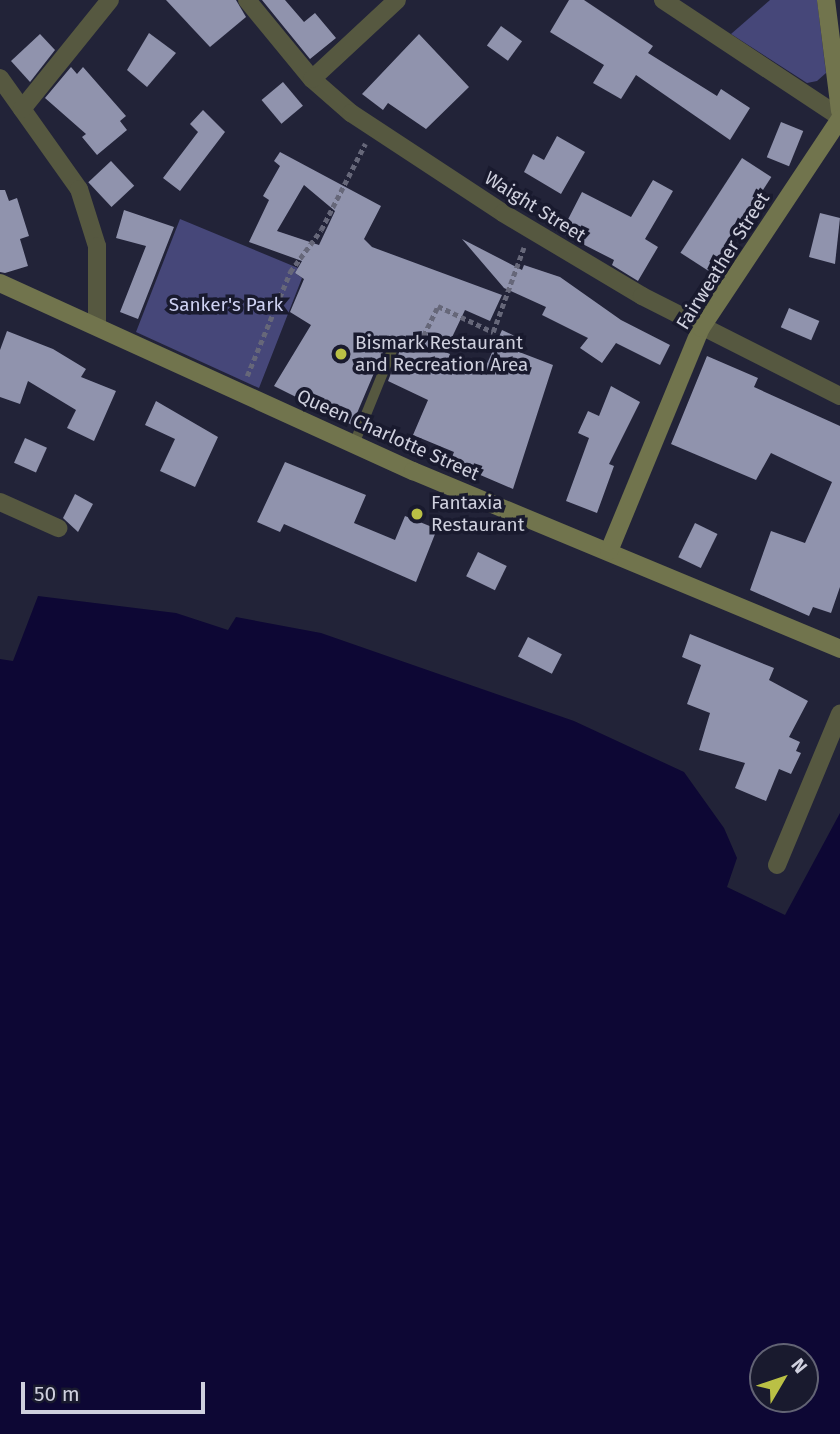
<!DOCTYPE html>
<style>
body{margin:0}
#map{position:relative;width:840px;height:1434px;overflow:hidden;background:#222338;font-family:"Fira Sans",sans-serif}
div>[style]{position:absolute}
[style*='--x']{left:calc(var(--x)*1px);top:calc(var(--y)*1px);width:calc(var(--w)*1px);rotate:calc(var(--a)*1deg)}
.green>*{inset:0;background:#464779}
.water>*{inset:0;background:#0d0734}
.building>*{inset:0;background:#9093ad;transform-origin:0 0}
.path>*{height:4.5px;margin-top:-2.25px;transform-origin:0;background:repeating-linear-gradient(90deg,#666779 0 5px,transparent 0 8.5px)}
.lane>*{height:10px;margin:-5px;padding:0 5px;transform-origin:5px;border-radius:5px;background:#565840}
.street>*{height:18px;margin:-9px;padding:0 9px;transform-origin:9px;border-radius:9px;background:#565840}
.secondary>*{height:18px;margin:-9px;padding:0 9px;transform-origin:9px;border-radius:9px;background:#71744d}
.dots>*{width:19px;height:19px;translate:-50% -50%;box-sizing:border-box;border:4px solid #191a2e;border-radius:50%}
span{translate:-50% -50%;white-space:nowrap;text-align:center;line-height:1.15;-webkit-text-stroke:7px #191a2e;paint-order:stroke}
.street-label{font-size:19px;color:#cfd0de}
.park-label{font-size:19px;color:#ced1f2}
.poi-label{font-size:19px;color:#cfd0de}
.left{translate:0 -50%;text-align:left}
.north{position:absolute;left:749px;top:1343px;width:70px;height:70px;box-sizing:border-box;background:#191a2e;border:2px solid #626374;border-radius:50%;rotate:51deg;font-size:19px;font-weight:700;line-height:28px;text-align:center;color:#cfd0de}
.north::after{content:'';display:block;margin:auto;width:24px;height:32px;background:#bac045;clip-path:polygon(50% 0,100% 100%,50% 72%,0 100%)}
.scale{position:absolute;left:21px;top:1382px;width:184px;height:32px;box-sizing:border-box;border:4px solid #cfd0de;border-top:0;padding-left:9px;font-size:21px;line-height:24px;white-space:nowrap;color:#cfd0de;-webkit-text-stroke:5px #191a2e;paint-order:stroke}
</style>
<div id="map">
<div class="green">
<div style="clip-path:polygon(770px 0,817px 0,826px 73px,817px 81px,807px 83px,731px 34px)"></div>
<div style="clip-path:polygon(180px 219px,298px 268px,295px 273px,302px 278px,259px 388px,136px 332px)"></div>
</div>
<div class="water">
<div style="clip-path:polygon(evenodd,38px 596px,176px 613px,228px 630px,236px 617px,321px 633px,574px 721px,684px 772px,724px 828px,737px 858px,727px 887px,785px 915px,840px 813px,840px 1434px,0 1434px,0 659px,13px 661px,38px 596px,805px 1357px,805px 1399px,763px 1399px,763px 1357px,805px 1357px)"></div>
</div>
<div class="building">
<div style="clip-path:polygon(166px 0,236px 0,246px 17px,210px 47px)"></div>
<div style="clip-path:polygon(262px 0,285px 0,304px 22px,315px 13px,336px 38px,310px 59px)"></div>
<div style="clip-path:polygon(569px 0,584px 0,653px 46px,648px 53px,717px 96px,721px 89px,750px 108px,730px 140px,636px 75px,621px 99px,593px 83px,604px 65px,550px 32px)"></div>
<div style="left:501px;top:26px;width:26px;height:24px;rotate:36deg"></div>
<div style="clip-path:polygon(149px 33px,176px 53px,147px 87px,127px 70px)"></div>
<div style="clip-path:polygon(40px 34px,55px 50px,30px 82px,11px 61px)"></div>
<div style="clip-path:polygon(419px 34px,469px 87px,426px 129px,388px 103px,383px 110px,362px 94px)"></div>
<div style="clip-path:polygon(71px 67px,77px 74px,83px 67px,126px 116px,120px 121px,127px 130px,97px 155px,82px 137px,86px 134px,45px 98px)"></div>
<div style="left:283px;top:82px;width:31px;height:28px;rotate:50deg"></div>
<div style="clip-path:polygon(203px 110px,225px 132px,180px 191px,163px 178px,198px 132px,190px 124px)"></div>
<div style="left:781px;top:122px;width:24px;height:38px;rotate:22deg"></div>
<div style="clip-path:polygon(557px 136px,585px 152px,561px 194px,524px 172px,533px 154px,544px 160px)"></div>
<div style="clip-path:polygon(evenodd,280px 152px,381px 206px,364px 239px,372px 247px,502px 295px,490px 321px,465px 310px,445px 352px,450px 354px,448px 360px,482px 375px,502px 330px,519px 338px,514px 350px,553px 365px,513px 489px,450px 462px,454px 452px,413px 435px,428px 400px,388px 381px,402px 345px,399px 336px,388px 340px,352px 425px,274px 386px,311px 325px,290px 312px,304px 279px,295px 273px,302px 261px,249px 242px,269px 200px,263px 196px,280px 166px,274px 161px,280px 152px,304px 185px,335px 211px,319px 245px,277px 231px,304px 185px)"></div>
<div style="left:742px;top:158px;width:35px;height:113px;rotate:33deg"></div>
<div style="left:111px;top:161px;width:34px;height:31px;rotate:47deg"></div>
<div style="clip-path:polygon(653px 180px,673px 191px,645px 239px,658px 247px,638px 281px,612px 265px,614px 260px,561px 233px,582px 192px,631px 217px)"></div>
<div style="clip-path:polygon(0 190px,5px 190px,9px 201px,17px 198px,29px 236px,20px 239px,28px 266px,5px 273px,0 272px)"></div>
<div style="clip-path:polygon(124px 210px,174px 227px,138px 319px,120px 312px,146px 246px,116px 238px)"></div>
<div style="clip-path:polygon(820px 213px,840px 218px,835px 264px,809px 257px)"></div>
<div style="clip-path:polygon(462px 239px,522px 270px,524px 265px,560px 277px,621px 320px,670px 345px,660px 365px,616px 343px,602px 363px,580px 348px,588px 338px,542px 315px,546px 307px,504px 288px)"></div>
<div style="left:789px;top:308px;width:33px;height:21px;rotate:23deg"></div>
<div style="clip-path:polygon(7px 331px,53px 349px,86px 369px,81px 377px,116px 391px,94px 441px,67px 428px,76px 410px,28px 381px,20px 404px,0 397px,0 350px)"></div>
<div style="clip-path:polygon(707px 356px,758px 378px,754px 387px,840px 426px,840px 587px,831px 613px,813px 607px,809px 616px,750px 590px,771px 531px,805px 543px,832px 482px,771px 453px,756px 480px,671px 444px)"></div>
<div style="clip-path:polygon(611px 386px,640px 402px,609px 464px,614px 466px,597px 513px,566px 501px,589px 438px,578px 433px,588px 411px,599px 416px)"></div>
<div style="clip-path:polygon(156px 401px,218px 437px,195px 487px,160px 471px,175px 439px,145px 425px)"></div>
<div style="left:25px;top:438px;width:24px;height:27px;rotate:24deg"></div>
<div style="clip-path:polygon(285px 462px,366px 495px,354px 523px,395px 540px,405px 516px,437px 529px,416px 582px,284px 524px,280px 532px,257px 522px)"></div>
<div style="clip-path:polygon(75px 494px,93px 504px,78px 532px,63px 518px)"></div>
<div style="left:695px;top:523px;width:25px;height:38px;rotate:26deg"></div>
<div style="left:478px;top:552px;width:32px;height:27px;rotate:26deg"></div>
<div style="clip-path:polygon(690px 634px,774px 668px,769px 680px,808px 701px,789px 737px,800px 742px,796px 751px,801px 753px,791px 774px,779px 769px,766px 801px,735px 788px,745px 763px,699px 750px,710px 713px,687px 704px,701px 665px,682px 657px)"></div>
<div style="left:528px;top:637px;width:38px;height:22px;rotate:27deg"></div>
</div>
<div class="path">
<div style="--x:409;--y:348;--w:8;--a:23"></div>
<div style="--x:416;--y:351;--w:50;--a:-63.9"></div>
<div style="--x:438;--y:306;--w:61;--a:25.3"></div>
<div style="--x:493;--y:332;--w:90;--a:-70"></div>
<div style="--x:247;--y:376;--w:113;--a:-67.5"></div>
<div style="--x:290;--y:272;--w:52;--a:-53.6"></div>
<div style="--x:321;--y:230;--w:97;--a:-62.9"></div>
</div>
<div class="lane">
<div style="--x:354;--y:444;--w:109;--a:-67.9"></div>
</div>
<div class="street">
<div style="--x:247;--y:0;--w:102;--a:50.6"></div>
<div style="--x:312;--y:79;--w:52;--a:41.1"></div>
<div style="--x:351;--y:113;--w:182;--a:33.3"></div>
<div style="--x:503;--y:213;--w:162;--a:30.8"></div>
<div style="--x:642;--y:296;--w:222;--a:26.8"></div>
<div style="--x:663;--y:0;--w:212;--a:33.5"></div>
<div style="--x:0;--y:78;--w:136;--a:54.6"></div>
<div style="--x:79;--y:189;--w:60;--a:72.5"></div>
<div style="--x:97;--y:246;--w:79;--a:90"></div>
<div style="--x:312;--y:79;--w:116;--a:-42.9"></div>
<div style="--x:22;--y:109;--w:140;--a:-51.1"></div>
<div style="--x:0;--y:502;--w:64;--a:24.1"></div>
<div style="--x:777;--y:865;--w:164;--a:-67.4"></div>
</div>
<div class="secondary">
<div style="--x:826;--y:0;--w:112;--a:82.8"></div>
<div style="--x:0;--y:283;--w:454;--a:24.5"></div>
<div style="--x:413;--y:471;--w:463;--a:22.6"></div>
<div style="--x:609;--y:551;--w:241;--a:-67.6"></div>
<div style="--x:701;--y:328;--w:251;--a:-56.4"></div>
</div>
<div class="dots">
<div style="left:341px;top:354px;background:#bac045"></div>
<div style="left:417px;top:514px;background:#bac045"></div>
</div>
<div class="street-label">
<span style="left:535px;top:207px;rotate:32deg">Waight Street</span>
<span style="left:723px;top:261px;rotate:-58deg">Fairweather Street</span>
<span style="left:388px;top:435px;rotate:24deg">Queen Charlotte Street</span>
</div>
<div class="park-label">
<span style="left:226px;top:305px">Sanker's Park</span>
</div>
<div class="poi-label">
<span class="left" style="left:355px;top:354px">Bismark Restaurant<br>and Recreation Area</span>
<span class="left" style="left:431px;top:514px">Fantaxia<br>Restaurant</span>
</div>
<div class="north">N</div>
<div class="scale">50 m</div>
</div>
